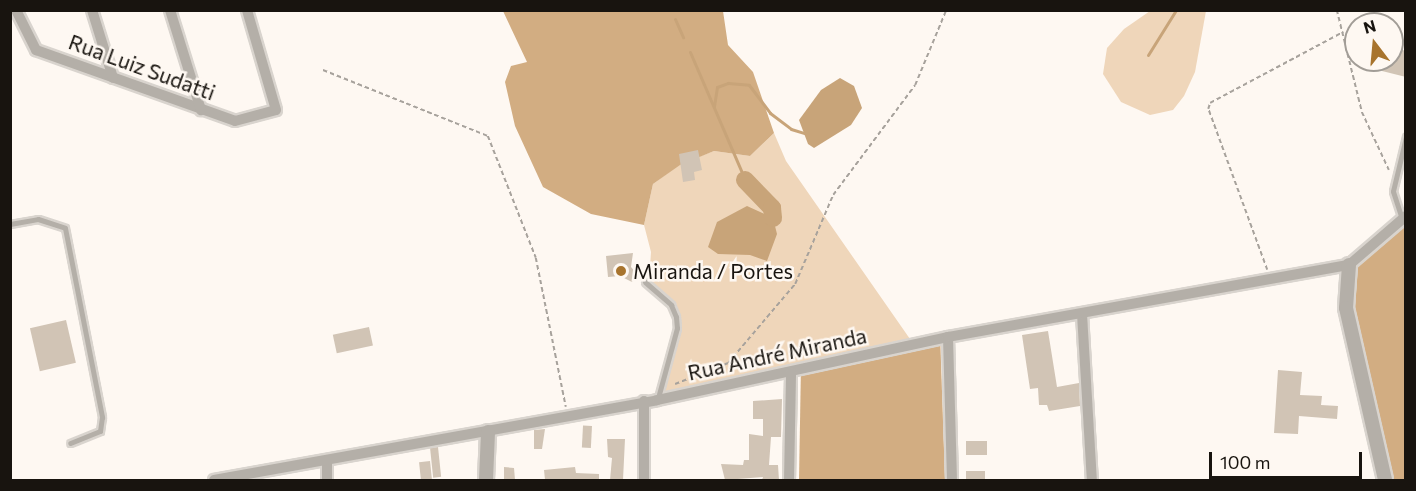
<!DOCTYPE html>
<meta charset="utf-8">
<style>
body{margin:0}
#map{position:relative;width:1416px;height:491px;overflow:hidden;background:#fef8f2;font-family:Commissioner,sans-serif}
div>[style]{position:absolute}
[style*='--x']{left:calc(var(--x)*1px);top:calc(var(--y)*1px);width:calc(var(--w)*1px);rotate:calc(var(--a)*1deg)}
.green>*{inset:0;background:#efd6ba}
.forest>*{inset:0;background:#d2ad82}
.water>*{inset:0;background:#c8a479}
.stream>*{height:3px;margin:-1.5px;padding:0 1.5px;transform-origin:1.5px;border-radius:1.5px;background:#c8a479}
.river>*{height:18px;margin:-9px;padding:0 9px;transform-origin:9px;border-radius:9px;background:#c8a479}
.building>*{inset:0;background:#d1c4b5;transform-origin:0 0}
.path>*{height:1.5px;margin-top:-0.75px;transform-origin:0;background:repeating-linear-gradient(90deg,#a7a29c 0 4.5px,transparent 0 7.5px)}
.roads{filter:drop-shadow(2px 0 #d9d4ce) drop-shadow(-2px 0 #d9d4ce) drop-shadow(0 2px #d9d4ce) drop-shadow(0 -2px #d9d4ce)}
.service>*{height:5px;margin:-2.5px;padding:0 2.5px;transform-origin:2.5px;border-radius:2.5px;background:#b4afa8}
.minor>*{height:10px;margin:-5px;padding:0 5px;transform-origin:5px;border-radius:5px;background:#b4afa8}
.tertiary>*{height:14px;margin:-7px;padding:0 7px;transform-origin:7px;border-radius:7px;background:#b4afa8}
.dots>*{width:16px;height:16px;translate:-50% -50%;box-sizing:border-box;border:3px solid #fef8f2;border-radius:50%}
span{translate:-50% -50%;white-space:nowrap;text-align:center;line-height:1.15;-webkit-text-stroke:5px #fef8f2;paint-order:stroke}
.street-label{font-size:21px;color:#18140f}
.poi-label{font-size:21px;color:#18140f}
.left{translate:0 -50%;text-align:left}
.frame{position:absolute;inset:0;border:12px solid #18140f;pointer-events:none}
.north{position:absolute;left:1344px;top:12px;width:60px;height:60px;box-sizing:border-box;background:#fef8f2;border:2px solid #a29d97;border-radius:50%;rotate:344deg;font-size:16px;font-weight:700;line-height:24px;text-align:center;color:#18140f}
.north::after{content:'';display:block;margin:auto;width:21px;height:27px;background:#a8742d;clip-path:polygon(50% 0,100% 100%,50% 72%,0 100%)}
.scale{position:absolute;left:1209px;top:452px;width:153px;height:27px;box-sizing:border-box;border:3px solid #18140f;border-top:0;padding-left:8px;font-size:18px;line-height:21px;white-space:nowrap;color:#18140f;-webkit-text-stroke:4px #fef8f2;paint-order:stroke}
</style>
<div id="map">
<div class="green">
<div style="clip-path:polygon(1150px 11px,1206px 11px,1195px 72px,1184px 96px,1173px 110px,1150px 115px,1121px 102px,1103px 74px,1107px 48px,1124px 29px)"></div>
<div style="clip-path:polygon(774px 133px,786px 161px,910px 339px,661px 395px,680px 337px,676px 303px,649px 281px,651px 252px,644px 225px,653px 184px,680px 164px,714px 151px,750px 156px)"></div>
</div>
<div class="forest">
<div style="clip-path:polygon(503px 11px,723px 11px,728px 45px,753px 72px,774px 133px,750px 156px,714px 151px,680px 165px,653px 184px,644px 225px,591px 214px,543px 187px,515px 126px,505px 82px,511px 66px,527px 62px)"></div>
<div style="clip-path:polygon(1404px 227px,1405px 480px,1378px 480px,1342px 310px,1344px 258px)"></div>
<div style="clip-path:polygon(940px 333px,945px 480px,799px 480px,801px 365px)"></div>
</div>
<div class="water">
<div style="clip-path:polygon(840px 78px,854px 86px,862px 108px,851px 125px,814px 148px,808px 144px,799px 120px,821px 90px)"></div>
<div style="clip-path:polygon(747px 206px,773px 218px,777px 234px,767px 261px,750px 255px,718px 254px,708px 247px,717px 222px)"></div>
</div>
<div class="stream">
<div style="--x:675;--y:19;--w:20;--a:66"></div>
<div style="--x:690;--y:52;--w:139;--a:66.7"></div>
<div style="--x:1148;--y:55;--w:53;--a:-58.1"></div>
<div style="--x:714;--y:106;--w:19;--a:-81"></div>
<div style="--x:717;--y:87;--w:12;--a:-20"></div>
<div style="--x:728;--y:83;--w:21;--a:5"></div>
<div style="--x:749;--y:85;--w:35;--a:53"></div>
<div style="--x:770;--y:113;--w:26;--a:37"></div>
<div style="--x:791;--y:129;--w:14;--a:17"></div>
</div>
<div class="river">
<div style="--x:745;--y:180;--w:39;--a:46"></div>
<div style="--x:772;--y:208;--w:10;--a:84"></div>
</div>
<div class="building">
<div style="clip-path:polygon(1392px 47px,1406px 51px,1406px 77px,1382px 71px,1385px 60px,1392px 60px)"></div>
<div style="clip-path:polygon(698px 150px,702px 170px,694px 172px,695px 180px,683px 182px,679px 154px)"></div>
<div style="clip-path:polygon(633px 253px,631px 267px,637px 274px,632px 282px,620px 276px,608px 277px,606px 256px)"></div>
<div style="left:66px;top:320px;width:44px;height:37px;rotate:77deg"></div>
<div style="left:369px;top:327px;width:19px;height:37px;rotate:78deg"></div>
<div style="clip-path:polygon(1048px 331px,1057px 387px,1079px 383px,1080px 406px,1049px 411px,1047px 405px,1039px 405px,1038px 388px,1030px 389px,1022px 335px)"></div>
<div style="clip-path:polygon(1278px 370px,1302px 372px,1300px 395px,1322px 396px,1321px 405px,1338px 406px,1337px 419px,1299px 416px,1298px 434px,1274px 433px)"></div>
<div style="clip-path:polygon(782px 399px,781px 437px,771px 437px,769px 465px,778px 465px,779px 480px,762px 480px,763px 477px,725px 480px,721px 464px,743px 465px,744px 460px,749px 460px,749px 434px,763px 436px,763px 419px,753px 419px,753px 401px)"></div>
<div style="left:592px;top:426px;width:22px;height:9px;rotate:93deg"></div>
<div style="clip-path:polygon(545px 429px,542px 449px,534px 449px,534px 430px)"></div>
<div style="clip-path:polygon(607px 439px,625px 439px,623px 480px,610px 480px,612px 458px,608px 457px)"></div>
<div style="left:987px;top:441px;width:14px;height:21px;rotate:90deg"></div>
<div style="left:438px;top:447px;width:30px;height:8px;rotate:84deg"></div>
<div style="left:430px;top:461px;width:19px;height:11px;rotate:84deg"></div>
<div style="clip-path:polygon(504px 467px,514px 468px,515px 480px,504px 480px)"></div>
<div style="clip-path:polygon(575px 467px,576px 473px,599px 474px,599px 480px,545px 480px,544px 470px)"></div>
<div style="left:966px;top:471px;width:19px;height:9px"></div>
</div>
<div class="path">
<div style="--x:1337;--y:10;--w:105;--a:76.2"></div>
<div style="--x:1362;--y:112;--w:64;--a:65"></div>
<div style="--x:323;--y:70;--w:178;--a:21.8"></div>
<div style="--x:488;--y:136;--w:131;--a:68.5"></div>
<div style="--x:536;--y:258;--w:152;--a:78.6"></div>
<div style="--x:1267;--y:270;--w:171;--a:-110.1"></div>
<div style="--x:1208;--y:109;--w:6;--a:-72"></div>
<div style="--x:1210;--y:103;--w:151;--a:-28.1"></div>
<div style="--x:675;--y:384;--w:57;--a:-21.6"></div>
<div style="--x:728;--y:363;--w:104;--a:-49.7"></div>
<div style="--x:795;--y:284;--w:97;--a:-66.9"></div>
<div style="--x:833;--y:195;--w:137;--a:-53.3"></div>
<div style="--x:915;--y:85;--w:81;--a:-67.5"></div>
</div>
<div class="roads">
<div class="service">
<div style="--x:1402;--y:219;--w:29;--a:-108"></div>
<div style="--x:1393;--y:191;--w:56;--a:-76.5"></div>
<div style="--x:10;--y:224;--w:28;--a:-10"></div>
<div style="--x:38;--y:219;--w:28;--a:18"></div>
<div style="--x:65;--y:228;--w:193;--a:78.9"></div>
<div style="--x:102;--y:417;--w:14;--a:98"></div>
<div style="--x:100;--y:431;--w:32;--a:158"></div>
<div style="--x:645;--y:282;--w:35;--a:41"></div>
<div style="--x:671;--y:305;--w:13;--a:67"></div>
<div style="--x:676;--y:317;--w:11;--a:85"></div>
<div style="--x:677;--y:328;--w:73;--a:105.2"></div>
</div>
<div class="minor">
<div style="--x:16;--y:10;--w:45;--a:63.4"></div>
<div style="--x:36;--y:50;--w:211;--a:19.6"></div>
<div style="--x:235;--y:121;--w:42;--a:-15"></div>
<div style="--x:276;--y:110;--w:104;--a:-106.2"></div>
<div style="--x:92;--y:10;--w:71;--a:72.8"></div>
<div style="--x:170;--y:10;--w:105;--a:72.8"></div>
<div style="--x:1082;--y:314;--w:166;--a:86.6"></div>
<div style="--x:948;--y:337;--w:143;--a:88.4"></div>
<div style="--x:327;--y:461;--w:19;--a:90"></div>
<div style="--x:214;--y:480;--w:450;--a:-10.2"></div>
<div style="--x:657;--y:400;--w:298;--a:-12.2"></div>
<div style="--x:948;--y:337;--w:407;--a:-10.2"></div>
<div style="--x:1349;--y:265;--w:75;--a:-40.7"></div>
<div style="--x:644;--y:480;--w:79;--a:-90"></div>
<div style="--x:789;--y:480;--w:108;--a:-88.9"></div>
</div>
<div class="tertiary">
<div style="--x:1349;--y:265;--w:43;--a:94"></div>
<div style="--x:1346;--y:308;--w:176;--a:77.2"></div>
<div style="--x:486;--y:480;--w:48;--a:-87.6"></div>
</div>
</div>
<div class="dots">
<div style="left:621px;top:271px;background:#a8742d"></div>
</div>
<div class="street-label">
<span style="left:142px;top:67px;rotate:20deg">Rua Luiz Sudatti</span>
<span style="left:777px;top:354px;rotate:-12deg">Rua André Miranda</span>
</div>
<div class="poi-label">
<span class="left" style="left:633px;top:271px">Miranda / Portes</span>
</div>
<div class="frame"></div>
<div class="north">N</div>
<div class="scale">100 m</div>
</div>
